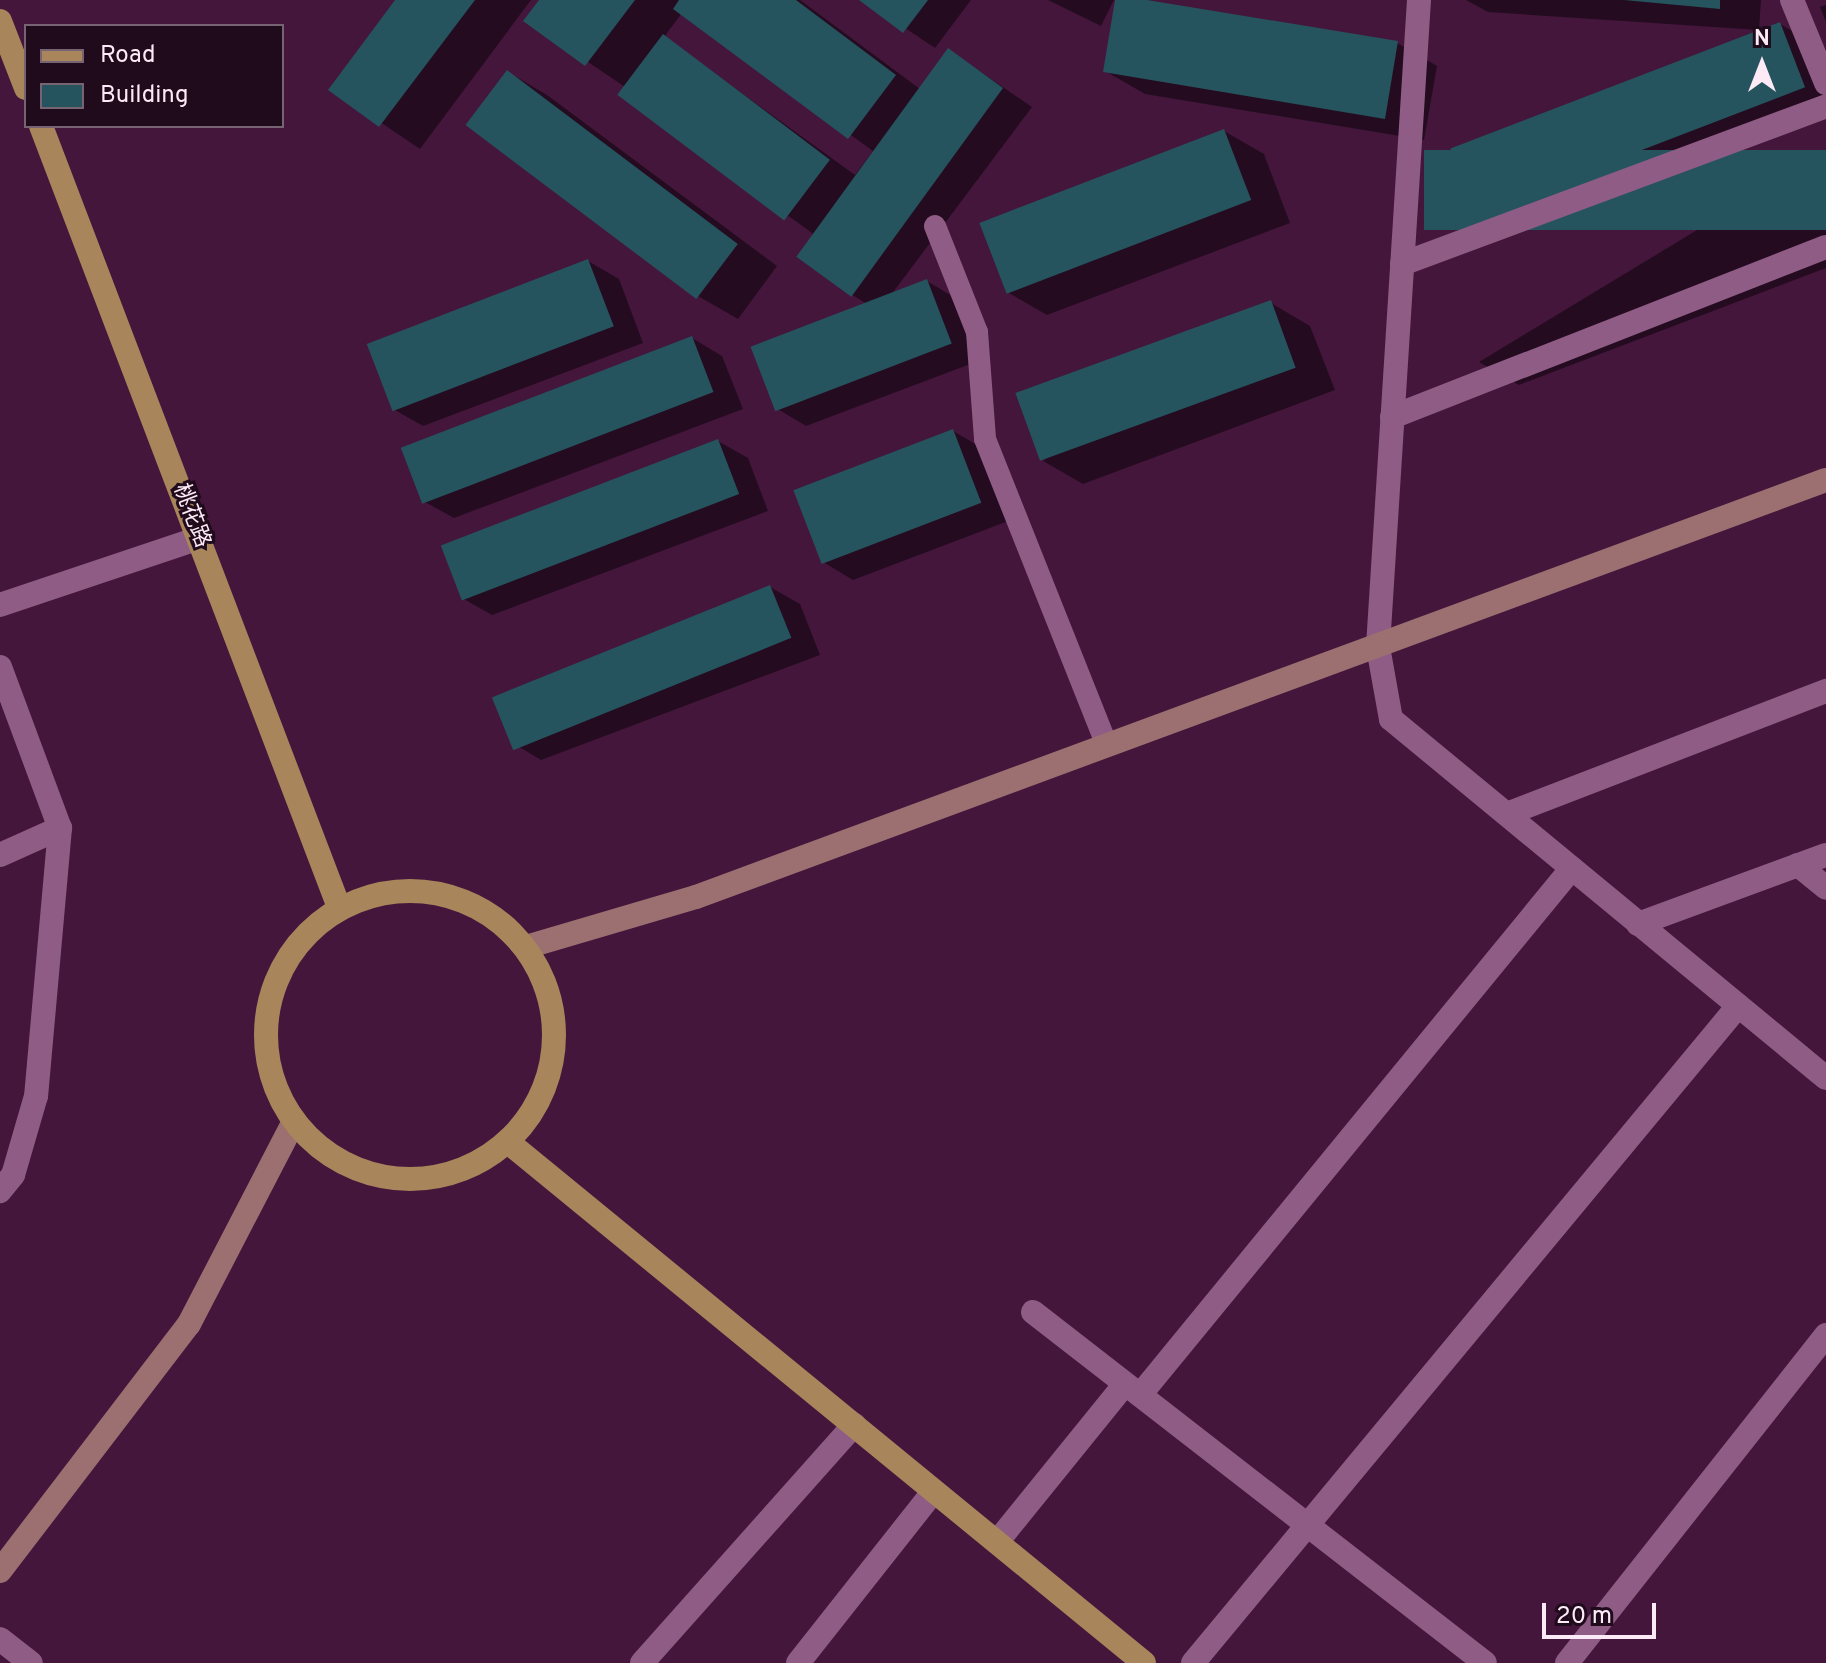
<!DOCTYPE html>
<meta charset="utf-8">
<style>
body{margin:0}
#map{position:relative;width:1826px;height:1663px;overflow:hidden;background:#44163c;font-family:Overpass,"Noto Sans SC",sans-serif}
div>[style]{position:absolute}
[style*='--x']{left:calc(var(--x)*1px);top:calc(var(--y)*1px);width:calc(var(--w)*1px);rotate:calc(var(--a)*1deg)}
.shadow>*{inset:0;background:#0007}
.building>*{inset:0;background:#25535e;transform-origin:0 0}
.lane>*{height:22px;margin:-11px;padding:0 11px;transform-origin:11px;border-radius:11px;background:#8f5c85}
.street>*{height:24px;margin:-12px;padding:0 12px;transform-origin:12px;border-radius:12px;background:#8f5c85}
.secondary>*{height:24px;margin:-12px;padding:0 12px;transform-origin:12px;border-radius:12px;background:#9c7070}
.primary>*{height:24px;margin:-12px;padding:0 12px;transform-origin:12px;border-radius:12px;background:#a8855a}
.primary>.ring{margin:-12px;padding:0;box-sizing:content-box;background:none;border:24px solid #a8855a;border-radius:50%}
span{translate:-50% -50%;white-space:nowrap;text-align:center;line-height:1.15;-webkit-text-stroke:6px #1f0b1b;paint-order:stroke}
.street-label{font-size:22px;color:#fceaf7}
.legend{position:absolute;left:24px;top:24px;width:260px;height:104px;box-sizing:border-box;background:#1f0b1b;border:2px solid #776473;margin:0;padding:10px 14px;list-style:none;font-size:24px;color:#fceaf7}
.legend li{display:flex;align-items:center;gap:16px;height:40px}
.legend b{width:40px;border:2px solid #776473}
.north{position:absolute;left:1722px;top:24px;width:80px;height:80px;-webkit-text-stroke:6px #1f0b1b;paint-order:stroke;rotate:0deg;font-size:22px;font-weight:700;line-height:32px;text-align:center;color:#fceaf7}
.north::after{content:'';display:block;margin:auto;width:28px;height:36px;background:#fceaf7;clip-path:polygon(50% 0,100% 100%,50% 72%,0 100%)}
.scale{position:absolute;left:1542px;top:1603px;width:114px;height:36px;box-sizing:border-box;border:4px solid #fceaf7;border-top:0;padding-left:10px;font-size:24px;line-height:28px;white-space:nowrap;color:#fceaf7;-webkit-text-stroke:6px #1f0b1b;paint-order:stroke}
</style>
<div id="map">
<div class="shadow">
<div style="clip-path:polygon(398px 0,531px 0,420px 149px,331px 89px)"></div>
<div style="clip-path:polygon(evenodd,541px 0,800px 0,920px 89px,949px 50px,1032px 107px,891px 295px,927px 281px,957px 299px,981px 360px,806px 426px,776px 408px,867px 304px,849px 293px,812px 233px,620px 94px,625px 87px,526px 20px,541px 0,682px 13px,873px 151px,855px 175px,664px 37px,682px 13px)"></div>
<div style="clip-path:polygon(863px 0,971px 0,935px 48px)"></div>
<div style="clip-path:polygon(1048px 0,1114px 0,1101px 26px)"></div>
<div style="clip-path:polygon(1117px 0,1397px 43px,1437px 66px,1424px 140px,1145px 94px,1105px 71px)"></div>
<div style="clip-path:polygon(1466px 0,1761px 0,1759px 30px,1488px 12px)"></div>
<div style="clip-path:polygon(1826px 5px,1826px 22px,1820px 7px)"></div>
<div style="clip-path:polygon(1780px 24px,1820px 47px,1826px 116px,1517px 234px,1477px 211px)"></div>
<div style="clip-path:polygon(508px 72px,547px 95px,777px 266px,738px 319px,698px 296px)"></div>
<div style="clip-path:polygon(1224px 131px,1264px 154px,1290px 223px,1047px 315px,1007px 292px)"></div>
<div style="clip-path:polygon(1826px 152px,1826px 268px,1519px 385px,1479px 362px)"></div>
<div style="clip-path:polygon(588px 261px,619px 279px,643px 343px,423px 426px,393px 409px)"></div>
<div style="clip-path:polygon(1271px 303px,1310px 326px,1335px 390px,1083px 484px,1043px 461px)"></div>
<div style="clip-path:polygon(692px 338px,722px 356px,743px 409px,454px 518px,423px 501px)"></div>
<div style="clip-path:polygon(953px 431px,984px 449px,1011px 520px,853px 580px,823px 562px)"></div>
<div style="clip-path:polygon(718px 441px,748px 458px,768px 511px,492px 615px,462px 598px)"></div>
<div style="clip-path:polygon(770px 587px,800px 604px,820px 655px,541px 760px,511px 742px)"></div>
</div>
<div class="building">
<div style="clip-path:polygon(395px 0,475px 0,379px 127px,328px 90px)"></div>
<div style="clip-path:polygon(539px 0,635px 0,585px 66px,523px 21px)"></div>
<div style="clip-path:polygon(679px 0,796px 0,896px 75px,848px 139px,673px 9px)"></div>
<div style="clip-path:polygon(859px 0,928px 0,903px 33px)"></div>
<div style="clip-path:polygon(1115px 0,1147px 0,1398px 41px,1385px 119px,1103px 72px)"></div>
<div style="clip-path:polygon(1624px 0,1720px 0,1720px 9px)"></div>
<div style="left:1780px;top:22px;width:70px;height:353px;rotate:69deg"></div>
<div style="left:663px;top:34px;width:209px;height:76px;rotate:37deg"></div>
<div style="left:948px;top:48px;width:68px;height:258px;rotate:36deg"></div>
<div style="left:507px;top:70px;width:289px;height:69px;rotate:37deg"></div>
<div style="left:1224px;top:129px;width:76px;height:262px;rotate:69deg"></div>
<div style="left:1826px;top:150px;width:80px;height:402px;rotate:90deg"></div>
<div style="left:588px;top:259px;width:72px;height:237px;rotate:69deg"></div>
<div style="left:927px;top:279px;width:69px;height:189px;rotate:69deg"></div>
<div style="left:1271px;top:300px;width:72px;height:272px;rotate:70deg"></div>
<div style="left:692px;top:336px;width:60px;height:312px;rotate:69deg"></div>
<div style="left:953px;top:429px;width:79px;height:171px;rotate:69deg"></div>
<div style="left:718px;top:439px;width:59px;height:297px;rotate:69deg"></div>
<div style="left:770px;top:585px;width:57px;height:300px;rotate:68deg"></div>
</div>
<div class="lane">
<div style="--x:935;--y:226;--w:114;--a:68.4"></div>
<div style="--x:977;--y:332;--w:107;--a:85.7"></div>
<div style="--x:985;--y:439;--w:330;--a:68.3"></div>
</div>
<div class="street">
<div style="--x:1419;--y:0;--w:648;--a:93.63"></div>
<div style="--x:1378;--y:647;--w:73;--a:79.8"></div>
<div style="--x:1391;--y:719;--w:564;--a:39.53"></div>
<div style="--x:1792;--y:0;--w:90;--a:67.7"></div>
<div style="--x:1402;--y:264;--w:452;--a:-20.4"></div>
<div style="--x:1392;--y:417;--w:466;--a:-21.4"></div>
<div style="--x:0;--y:605;--w:210;--a:-18.6"></div>
<div style="--x:0;--y:667;--w:172;--a:69.6"></div>
<div style="--x:60;--y:828;--w:269;--a:95.1"></div>
<div style="--x:36;--y:1096;--w:82;--a:106.2"></div>
<div style="--x:13;--y:1175;--w:21;--a:129"></div>
<div style="--x:1507;--y:814;--w:342;--a:-21.1"></div>
<div style="--x:0;--y:855;--w:66;--a:-24.2"></div>
<div style="--x:1798;--y:865;--w:36;--a:39"></div>
<div style="--x:1638;--y:924;--w:200;--a:-20.2"></div>
<div style="--x:1033;--y:1312;--w:572;--a:37.83"></div>
<div style="--x:1140;--y:1395;--w:681;--a:-50.66"></div>
<div style="--x:997;--y:1542;--w:203;--a:-51"></div>
<div style="--x:0;--y:1639;--w:39;--a:38"></div>
<div style="--x:642;--y:1663;--w:319;--a:-48.3"></div>
<div style="--x:798;--y:1663;--w:219;--a:-51.7"></div>
<div style="--x:1193;--y:1663;--w:854;--a:-50.32"></div>
<div style="--x:1567;--y:1663;--w:418;--a:-51.7"></div>
</div>
<div class="secondary">
<div style="--x:526;--y:947;--w:177;--a:-16.4"></div>
<div style="--x:696;--y:897;--w:1204;--a:-20.26"></div>
<div style="--x:0;--y:1571;--w:311;--a:-52.6"></div>
<div style="--x:189;--y:1324;--w:226;--a:-62.6"></div>
</div>
<div class="primary">
<div style="--x:0;--y:21;--w:72;--a:68.8"></div>
<div style="--x:41;--y:126;--w:836;--a:69.12"></div>
<div class="ring" style="left:266px;top:891px;width:264px;height:264px"></div>
<div style="--x:508;--y:1142;--w:822;--a:39.32"></div>
</div>
<div class="street-label">
<span style="left:191px;top:516px;rotate:69deg">桃花路</span>
</div>
<ul class="legend">
<li><b style="height:10px;background:#a8855a"></b>Road</li>
<li><b style="height:22px;background:#25535e"></b>Building</li>
</ul>
<div class="north">N</div>
<div class="scale">20 m</div>
</div>
